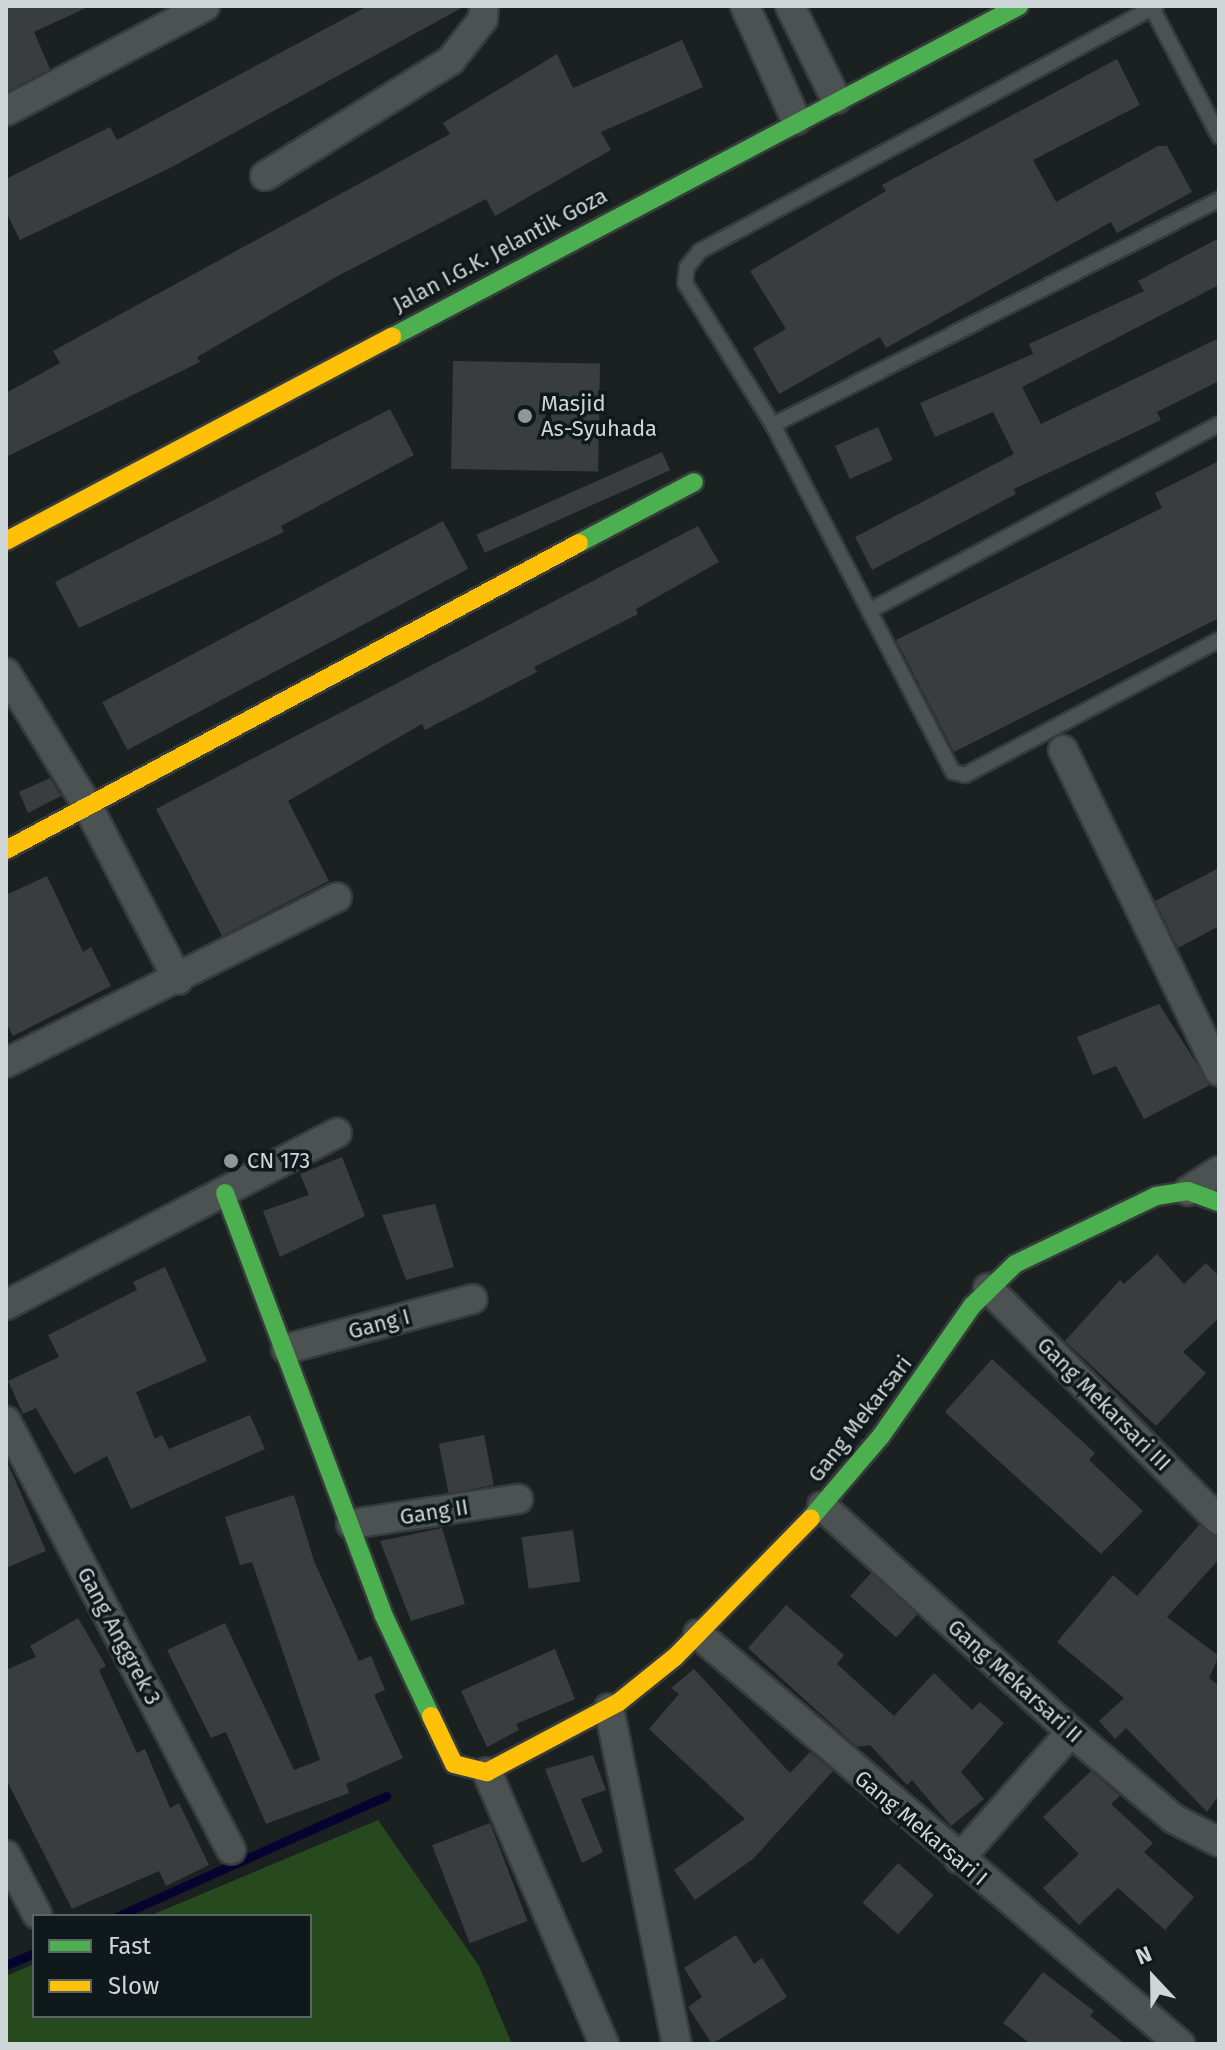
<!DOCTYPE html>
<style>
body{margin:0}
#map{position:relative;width:1225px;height:2050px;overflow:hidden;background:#1b2121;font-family:"Fira Sans",sans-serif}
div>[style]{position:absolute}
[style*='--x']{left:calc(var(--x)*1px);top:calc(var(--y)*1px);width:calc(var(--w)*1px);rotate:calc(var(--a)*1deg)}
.green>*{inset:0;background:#27491e}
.stream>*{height:9px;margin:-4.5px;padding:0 4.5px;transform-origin:4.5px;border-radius:4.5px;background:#070330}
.building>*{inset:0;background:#393d3e;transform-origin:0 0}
.roads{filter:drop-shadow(2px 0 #363b3c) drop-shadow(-2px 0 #363b3c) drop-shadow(0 2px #363b3c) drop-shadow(0 -2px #363b3c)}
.lane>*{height:14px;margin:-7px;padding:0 7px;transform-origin:7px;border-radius:7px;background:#4c5151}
.street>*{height:28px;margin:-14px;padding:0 14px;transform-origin:14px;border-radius:14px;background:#4c5151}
.fast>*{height:18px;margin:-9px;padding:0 9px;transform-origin:9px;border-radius:9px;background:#4caf50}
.slow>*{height:18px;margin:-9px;padding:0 9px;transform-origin:9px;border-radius:9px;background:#ffc107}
.dots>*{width:22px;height:22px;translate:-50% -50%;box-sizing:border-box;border:4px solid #0f191b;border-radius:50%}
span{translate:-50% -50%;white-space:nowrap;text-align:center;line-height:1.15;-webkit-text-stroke:7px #0f191b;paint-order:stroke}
.street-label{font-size:22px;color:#cfd6d7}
.poi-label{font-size:22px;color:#cfd6d7}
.left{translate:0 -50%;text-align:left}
.frame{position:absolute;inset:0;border:8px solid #cfd6d7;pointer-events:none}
.legend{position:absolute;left:32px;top:1914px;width:280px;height:104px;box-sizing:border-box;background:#0f191b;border:2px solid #5c6566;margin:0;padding:10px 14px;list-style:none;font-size:24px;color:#cfd6d7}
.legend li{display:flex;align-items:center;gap:16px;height:40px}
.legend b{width:40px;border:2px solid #5c6566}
.north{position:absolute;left:1113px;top:1938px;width:80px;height:80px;-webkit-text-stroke:6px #0f191b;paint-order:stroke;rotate:338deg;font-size:22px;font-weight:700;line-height:32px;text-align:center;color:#cfd6d7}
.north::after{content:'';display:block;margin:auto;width:28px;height:36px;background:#cfd6d7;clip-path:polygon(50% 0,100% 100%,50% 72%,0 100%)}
</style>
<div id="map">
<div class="green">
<div style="clip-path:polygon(378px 1820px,479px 1966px,512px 2044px,6px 2044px,6px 1976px,34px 1964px,34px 2016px,310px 2016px,310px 1916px,149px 1916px)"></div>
</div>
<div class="stream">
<div style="--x:118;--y:1916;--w:294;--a:-24.1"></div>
<div style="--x:6;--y:1965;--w:30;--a:-23"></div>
</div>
<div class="building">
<div style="clip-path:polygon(6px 6px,90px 6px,34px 32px,50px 69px,6px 92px)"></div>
<div style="clip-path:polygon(368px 6px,465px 6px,170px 168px,20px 240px,6px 212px,6px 179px,110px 127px,117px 140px)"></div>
<div style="clip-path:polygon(682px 40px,703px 87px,601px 132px,611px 150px,495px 216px,486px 199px,334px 278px,197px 357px,200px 362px,6px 457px,6px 393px,60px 363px,53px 351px,450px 134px,443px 123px,557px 54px,573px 88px)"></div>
<div style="clip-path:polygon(1117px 59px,1140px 105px,1033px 160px,1056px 202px,1158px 146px,1167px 146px,1192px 192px,1117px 233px,1111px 222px,886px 348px,880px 337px,779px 394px,753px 348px,786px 329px,750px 271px,886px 191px,882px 185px)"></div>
<div style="clip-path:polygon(1219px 238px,1219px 285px,1022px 387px,1041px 424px,1219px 338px,1219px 381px,1157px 412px,1161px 420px,1014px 489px,1016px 494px,872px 570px,855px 537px,1014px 454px,993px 412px,935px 437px,920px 403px,1033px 354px,1029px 344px,1144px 291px,1138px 281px)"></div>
<div style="left:453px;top:361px;width:147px;height:108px;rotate:1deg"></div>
<div style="clip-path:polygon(390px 409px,414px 455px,281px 526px,284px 532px,79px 628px,55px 582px)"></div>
<div style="left:878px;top:427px;width:36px;height:47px;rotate:66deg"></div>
<div style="left:662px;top:452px;width:20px;height:203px;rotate:66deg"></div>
<div style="clip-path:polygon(1219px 461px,1219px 618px,954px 752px,896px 640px,1162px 508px,1155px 493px)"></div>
<div style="left:443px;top:521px;width:54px;height:386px;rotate:62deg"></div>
<div style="clip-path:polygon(698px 526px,719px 562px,636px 609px,638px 614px,534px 667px,537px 672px,425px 730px,422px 724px,288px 801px,329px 881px,222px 936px,156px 809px)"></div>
<div style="clip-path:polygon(50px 778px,61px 796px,28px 813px,19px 792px)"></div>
<div style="clip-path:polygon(1219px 868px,1219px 926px,1178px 948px,1155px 901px)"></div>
<div style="clip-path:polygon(47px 876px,83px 952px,91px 947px,111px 986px,13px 1036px,6px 1023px,6px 895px)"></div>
<div style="clip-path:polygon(1159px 1004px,1210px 1085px,1144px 1119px,1116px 1066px,1093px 1075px,1077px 1037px)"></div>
<div style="clip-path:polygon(342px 1157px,365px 1216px,280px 1257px,263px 1211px,309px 1195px,300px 1174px)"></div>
<div style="clip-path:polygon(435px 1204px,454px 1267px,406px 1280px,382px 1215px)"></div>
<div style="clip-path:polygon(1157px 1254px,1184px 1284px,1206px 1263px,1219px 1276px,1219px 1318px,1183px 1352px,1206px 1373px,1156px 1426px,1065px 1341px,1120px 1280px,1124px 1284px)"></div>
<div style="clip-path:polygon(165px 1267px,207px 1361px,136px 1392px,155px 1439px,162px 1435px,169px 1449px,250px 1415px,265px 1449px,131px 1509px,107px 1456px,74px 1474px,36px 1408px,23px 1414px,8px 1381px,59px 1357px,48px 1335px,137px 1290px,133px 1282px)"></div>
<div style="clip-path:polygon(992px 1359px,1095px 1453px,1089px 1460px,1143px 1511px,1101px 1554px,945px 1412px)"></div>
<div style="left:484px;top:1435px;width:51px;height:46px;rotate:79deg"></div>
<div style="clip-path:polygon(6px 1459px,46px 1551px,6px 1568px)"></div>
<div style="clip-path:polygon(294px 1495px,314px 1561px,359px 1661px,371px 1656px,385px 1690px,374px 1695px,403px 1758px,346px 1784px,349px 1793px,266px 1824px,226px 1732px,211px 1738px,167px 1650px,225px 1623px,294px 1770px,320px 1760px,252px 1562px,240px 1565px,225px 1517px)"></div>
<div style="clip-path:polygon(1199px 1525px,1219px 1538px,1219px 1559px,1167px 1617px,1219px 1656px,1209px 1678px,1219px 1686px,1219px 1795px,1207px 1812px,1126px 1728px,1115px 1739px,1099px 1721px,1124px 1698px,1057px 1642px,1113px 1575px,1137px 1596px)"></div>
<div style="clip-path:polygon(442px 1528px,465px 1604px,411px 1621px,380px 1541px)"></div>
<div style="left:573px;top:1530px;width:52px;height:52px;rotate:82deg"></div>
<div style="left:871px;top:1573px;width:62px;height:31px;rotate:42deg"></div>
<div style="clip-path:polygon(786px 1605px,844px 1655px,837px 1664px,894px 1716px,934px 1673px,972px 1710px,980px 1702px,1004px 1723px,961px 1772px,984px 1799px,951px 1826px,912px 1780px,907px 1785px,870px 1745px,857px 1747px,748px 1648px)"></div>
<div style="clip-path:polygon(78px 1618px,106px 1666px,99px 1670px,137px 1753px,145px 1749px,170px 1808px,179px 1803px,209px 1865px,166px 1886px,159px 1871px,72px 1909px,6px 1779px,6px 1670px,36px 1657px,30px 1646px)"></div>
<div style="clip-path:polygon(555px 1649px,575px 1699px,516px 1724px,519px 1730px,487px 1747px,461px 1691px)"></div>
<div style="clip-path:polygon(694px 1669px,790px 1773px,810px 1752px,833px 1771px,753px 1859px,695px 1900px,674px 1870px,745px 1819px,649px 1729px,679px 1694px,671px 1688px)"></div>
<div style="clip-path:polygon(593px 1755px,606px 1790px,581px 1799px,603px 1852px,582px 1863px,545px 1769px)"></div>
<div style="clip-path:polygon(1091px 1771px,1120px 1796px,1111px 1804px,1153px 1843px,1144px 1852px,1194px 1897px,1165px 1930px,1118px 1888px,1079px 1925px,1043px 1888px,1079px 1854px,1043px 1817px)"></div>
<div style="left:490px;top:1823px;width:105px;height:62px;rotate:69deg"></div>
<div style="left:898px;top:1863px;width:48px;height:53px;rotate:42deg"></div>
<div style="clip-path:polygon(736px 1935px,754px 1964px,762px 1958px,787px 1997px,712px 2044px,688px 2007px,702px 1997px,684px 1968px)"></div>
<div style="clip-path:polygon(1043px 1972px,1094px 2011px,1090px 2016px,1125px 2044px,1031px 2044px,1003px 2023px)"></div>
</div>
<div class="roads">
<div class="lane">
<div style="--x:1151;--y:6;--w:147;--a:62.4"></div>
<div style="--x:1156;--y:6;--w:518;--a:151.75"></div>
<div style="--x:700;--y:251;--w:21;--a:129"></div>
<div style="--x:687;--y:267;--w:16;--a:97"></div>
<div style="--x:685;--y:283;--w:167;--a:58.2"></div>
<div style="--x:773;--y:425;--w:391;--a:62.6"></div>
<div style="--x:953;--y:772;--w:12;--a:14"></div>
<div style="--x:965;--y:775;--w:288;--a:-28"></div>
<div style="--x:773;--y:425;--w:500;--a:-26.8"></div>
<div style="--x:869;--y:611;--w:397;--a:-28.1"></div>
</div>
<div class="street">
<div style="--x:745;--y:6;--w:125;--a:65.9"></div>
<div style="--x:790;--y:6;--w:104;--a:63.7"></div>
<div style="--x:6;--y:111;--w:225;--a:-27.8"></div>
<div style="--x:265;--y:176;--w:219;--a:-31.9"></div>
<div style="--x:451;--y:60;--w:52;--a:-52"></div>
<div style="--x:483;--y:19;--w:13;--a:-86"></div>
<div style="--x:6;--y:673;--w:157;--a:58.5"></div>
<div style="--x:88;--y:807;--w:195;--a:62.5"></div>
<div style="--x:1063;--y:750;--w:357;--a:64.1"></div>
<div style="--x:6;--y:1063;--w:370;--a:-26.6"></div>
<div style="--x:1188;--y:1191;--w:37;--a:-33"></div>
<div style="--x:988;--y:1288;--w:328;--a:45.2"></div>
<div style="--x:6;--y:1305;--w:373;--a:-27.5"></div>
<div style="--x:286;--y:1349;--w:193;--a:-15"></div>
<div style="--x:6;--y:1421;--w:484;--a:62.3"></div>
<div style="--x:822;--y:1506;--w:336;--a:42.2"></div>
<div style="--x:1071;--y:1732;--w:135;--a:40.2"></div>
<div style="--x:1174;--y:1819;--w:51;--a:27.1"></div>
<div style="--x:351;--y:1524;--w:169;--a:-8.5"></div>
<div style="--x:698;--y:1634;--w:633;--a:40.39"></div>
<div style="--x:609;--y:1708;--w:343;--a:78.6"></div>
<div style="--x:487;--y:1772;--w:296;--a:66.7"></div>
<div style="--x:6;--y:1855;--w:67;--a:62.3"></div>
<div style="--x:959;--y:1859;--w:169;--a:-48.6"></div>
</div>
<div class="fast">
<div style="--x:392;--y:337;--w:709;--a:-27.83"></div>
<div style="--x:579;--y:543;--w:130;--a:-27.9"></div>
<div style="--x:225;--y:1193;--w:450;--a:69.4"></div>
<div style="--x:383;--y:1614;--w:113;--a:64.8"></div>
<div style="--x:811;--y:1518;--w:108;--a:-49.5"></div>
<div style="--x:881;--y:1436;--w:159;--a:-55"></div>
<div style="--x:972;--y:1306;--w:60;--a:-44.3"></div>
<div style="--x:1015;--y:1264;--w:157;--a:-25.7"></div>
<div style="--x:1156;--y:1196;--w:32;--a:-9"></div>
<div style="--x:1188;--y:1191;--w:33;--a:20"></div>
</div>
<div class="slow">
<div style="--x:6;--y:541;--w:437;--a:-27.9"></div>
<div style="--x:6;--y:850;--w:650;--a:-28.18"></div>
<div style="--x:431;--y:1716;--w:53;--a:64.4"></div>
<div style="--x:454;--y:1764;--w:34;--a:14"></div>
<div style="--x:487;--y:1772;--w:149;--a:-27.9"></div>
<div style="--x:619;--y:1702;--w:72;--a:-38.8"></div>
<div style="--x:675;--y:1657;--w:194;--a:-45.6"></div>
</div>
</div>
<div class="dots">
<div style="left:525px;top:416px;background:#909797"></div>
<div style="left:231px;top:1161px;background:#909797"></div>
</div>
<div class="street-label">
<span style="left:500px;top:250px;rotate:-28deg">Jalan I.G.K. Jelantik Goza</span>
<span style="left:379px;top:1324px;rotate:-15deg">Gang I</span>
<span style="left:1104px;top:1404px;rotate:45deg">Gang Mekarsari III</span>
<span style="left:860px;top:1419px;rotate:-52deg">Gang Mekarsari</span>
<span style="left:434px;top:1512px;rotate:-9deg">Gang II</span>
<span style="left:119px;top:1636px;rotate:62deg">Gang Anggrek 3</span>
<span style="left:1015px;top:1681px;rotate:42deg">Gang Mekarsari II</span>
<span style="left:921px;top:1828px;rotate:40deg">Gang Mekarsari I</span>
</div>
<div class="poi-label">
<span class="left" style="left:541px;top:416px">Masjid<br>As-Syuhada</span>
<span class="left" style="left:247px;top:1161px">CN 173</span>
</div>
<div class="frame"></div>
<ul class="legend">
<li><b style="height:10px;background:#4caf50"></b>Fast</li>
<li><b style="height:10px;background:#ffc107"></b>Slow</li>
</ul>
<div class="north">N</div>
</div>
